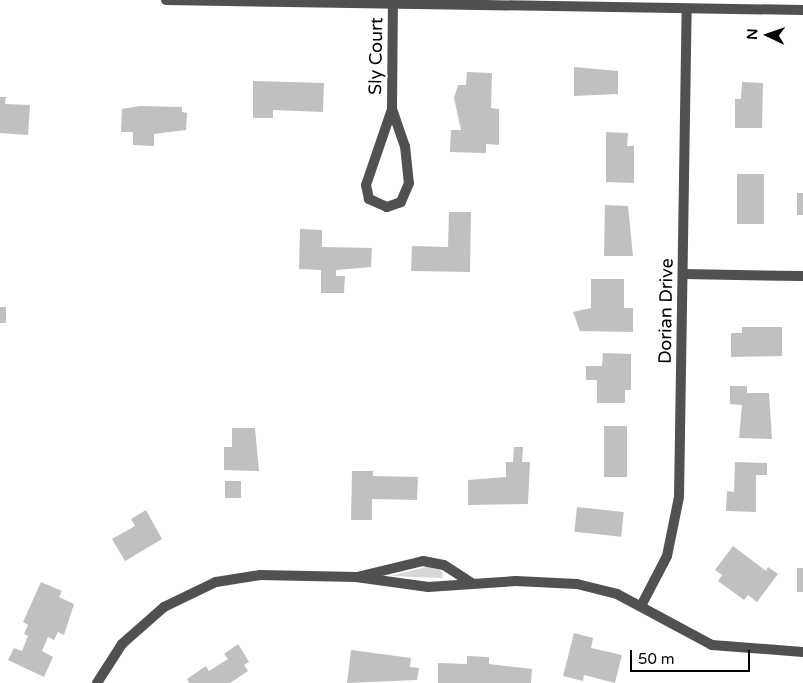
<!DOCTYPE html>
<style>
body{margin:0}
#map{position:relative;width:803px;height:683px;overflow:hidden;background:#fff;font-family:"Varela Round",sans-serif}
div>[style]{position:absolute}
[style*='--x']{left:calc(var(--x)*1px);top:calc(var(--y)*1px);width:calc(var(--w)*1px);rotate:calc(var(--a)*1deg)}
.green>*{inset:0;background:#d8d8d8}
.building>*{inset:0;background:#c0c0c0;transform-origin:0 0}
.street>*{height:10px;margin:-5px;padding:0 5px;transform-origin:5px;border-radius:5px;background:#515151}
span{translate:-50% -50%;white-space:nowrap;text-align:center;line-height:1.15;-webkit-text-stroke:4.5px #fff;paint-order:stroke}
.street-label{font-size:18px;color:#000}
.north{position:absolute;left:743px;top:10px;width:50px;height:50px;-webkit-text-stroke:4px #fff;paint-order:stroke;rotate:273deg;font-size:14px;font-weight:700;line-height:20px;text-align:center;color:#000}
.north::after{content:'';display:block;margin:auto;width:18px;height:22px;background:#000;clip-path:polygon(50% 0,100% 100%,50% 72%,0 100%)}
.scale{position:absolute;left:630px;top:650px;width:120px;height:22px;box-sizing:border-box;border:2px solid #000;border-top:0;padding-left:6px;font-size:15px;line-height:18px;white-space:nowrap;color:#000;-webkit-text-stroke:4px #fff;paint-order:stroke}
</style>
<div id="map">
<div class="green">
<div style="clip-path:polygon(430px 566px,442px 571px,443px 578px,390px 576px)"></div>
</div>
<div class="building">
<div style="clip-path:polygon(574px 67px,618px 71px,618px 94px,574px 96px)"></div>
<div style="clip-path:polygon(467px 72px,492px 73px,491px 108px,499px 109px,499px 145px,486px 144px,486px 153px,450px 152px,451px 130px,461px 130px,454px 98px,458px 85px,466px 85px)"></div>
<div style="clip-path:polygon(253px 81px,324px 83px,323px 112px,273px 110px,273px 118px,253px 118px)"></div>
<div style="clip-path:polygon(742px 82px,763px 83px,762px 128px,735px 128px,735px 99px,741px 99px)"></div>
<div style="clip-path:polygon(0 97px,6px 97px,5px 104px,30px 105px,28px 135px,0 133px)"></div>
<div style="clip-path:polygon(140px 106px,182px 107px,182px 112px,187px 113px,186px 130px,154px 134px,154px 146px,133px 145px,133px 132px,121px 132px,122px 109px)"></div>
<div style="clip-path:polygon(606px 132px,628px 133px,627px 146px,634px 146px,634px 183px,606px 182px)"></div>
<div style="left:737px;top:174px;width:27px;height:50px"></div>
<div style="left:797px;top:193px;width:6px;height:22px"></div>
<div style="clip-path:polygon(605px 205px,628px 206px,633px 256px,604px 256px)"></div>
<div style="clip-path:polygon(449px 212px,471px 212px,470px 272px,411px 271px,412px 246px,448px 247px)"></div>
<div style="clip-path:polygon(300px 229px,322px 230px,322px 247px,372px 248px,371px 267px,336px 270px,336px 276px,345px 276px,344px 293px,321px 293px,321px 270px,299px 269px)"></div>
<div style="clip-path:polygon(591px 279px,624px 279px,624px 308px,633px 308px,633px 332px,580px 331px,573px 312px,591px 308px)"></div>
<div style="left:0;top:307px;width:6px;height:16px"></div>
<div style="clip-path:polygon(742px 327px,782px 327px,782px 356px,731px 357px,731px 333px,742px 333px)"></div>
<div style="clip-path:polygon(603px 353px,631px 354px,631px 390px,625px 390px,625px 403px,597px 403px,597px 380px,586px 380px,586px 366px,602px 366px)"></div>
<div style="clip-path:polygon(730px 386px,747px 386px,747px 393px,769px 393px,772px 439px,739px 438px,742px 405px,730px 404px)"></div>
<div style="left:604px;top:426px;width:23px;height:51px"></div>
<div style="clip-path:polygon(232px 428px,255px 428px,259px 471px,224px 470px,224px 447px,232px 447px)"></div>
<div style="clip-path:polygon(514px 447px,523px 447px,522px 462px,530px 462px,528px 504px,468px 505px,468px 480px,506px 477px,506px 462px,513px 462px)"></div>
<div style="clip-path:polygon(735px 462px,767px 463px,767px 475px,756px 475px,756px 512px,726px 511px,727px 491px,734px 492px)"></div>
<div style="clip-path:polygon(352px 471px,373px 471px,373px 476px,418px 477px,417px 500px,372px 499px,372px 520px,351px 520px)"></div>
<div style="left:225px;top:481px;width:16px;height:17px"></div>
<div style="left:577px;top:507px;width:47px;height:25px;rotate:6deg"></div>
<div style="clip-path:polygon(146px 510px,162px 539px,125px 561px,112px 539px,135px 526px,131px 519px)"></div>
<div style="clip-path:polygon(733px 546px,766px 571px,768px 567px,778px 574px,757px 602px,748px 595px,744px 600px,718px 581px,722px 575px,715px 570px)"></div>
<div style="left:797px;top:568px;width:6px;height:24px"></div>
<div style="clip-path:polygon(41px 582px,62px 591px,59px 597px,74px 604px,64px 635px,58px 632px,54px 640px,48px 637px,42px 651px,53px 657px,44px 677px,8px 660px,14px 648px,22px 651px,28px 636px,24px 634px,28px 625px,23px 622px)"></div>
<div style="clip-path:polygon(574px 633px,593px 638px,591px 648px,622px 655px,615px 683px,584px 675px,583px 681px,563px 676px)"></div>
<div style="clip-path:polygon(238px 644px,249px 662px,244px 665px,248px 671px,230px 683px,189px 683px,187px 679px,206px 666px,209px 671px,228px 659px,224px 654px)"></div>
<div style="clip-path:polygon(351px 650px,411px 658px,410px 667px,419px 668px,417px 680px,347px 683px)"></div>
<div style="clip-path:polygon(467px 656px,489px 657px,489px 664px,532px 669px,531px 683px,438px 683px,438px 663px,467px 664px)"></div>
</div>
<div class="street">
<div style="--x:166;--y:0;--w:637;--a:0.9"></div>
<div style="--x:392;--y:109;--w:39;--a:71"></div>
<div style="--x:405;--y:146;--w:37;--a:84"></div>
<div style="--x:409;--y:183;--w:21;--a:113"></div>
<div style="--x:401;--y:202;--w:15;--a:160"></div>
<div style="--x:387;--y:207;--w:20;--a:-156"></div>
<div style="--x:369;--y:199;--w:14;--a:-102"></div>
<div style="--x:366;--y:185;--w:80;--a:-71.1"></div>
<div style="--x:392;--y:109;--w:105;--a:-89.5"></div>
<div style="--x:683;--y:274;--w:120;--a:1"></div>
<div style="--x:357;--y:577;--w:68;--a:-13.6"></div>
<div style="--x:423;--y:561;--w:21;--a:11"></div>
<div style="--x:444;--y:565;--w:33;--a:33"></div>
<div style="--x:641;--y:606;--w:56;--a:-62.5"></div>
<div style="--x:667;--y:556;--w:60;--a:-78.5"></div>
<div style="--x:679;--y:497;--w:488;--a:-89.1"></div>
<div style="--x:97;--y:683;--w:46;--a:-57.3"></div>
<div style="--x:122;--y:644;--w:56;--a:-41.4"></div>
<div style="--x:164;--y:607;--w:58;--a:-25.7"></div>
<div style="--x:216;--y:582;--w:45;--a:-9"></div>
<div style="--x:260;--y:575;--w:96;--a:1.2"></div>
<div style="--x:356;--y:577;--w:73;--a:7.9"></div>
<div style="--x:428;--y:587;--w:88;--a:-3.9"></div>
<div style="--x:516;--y:581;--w:61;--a:2.8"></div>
<div style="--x:577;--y:584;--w:41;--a:14"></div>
<div style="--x:617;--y:594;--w:108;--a:28.2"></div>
<div style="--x:712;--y:645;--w:91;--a:4.4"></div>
</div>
<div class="street-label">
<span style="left:376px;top:56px;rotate:-89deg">Sly Court</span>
<span style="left:666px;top:311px;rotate:-89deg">Dorian Drive</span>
</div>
<div class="north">N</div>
<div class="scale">50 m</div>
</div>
